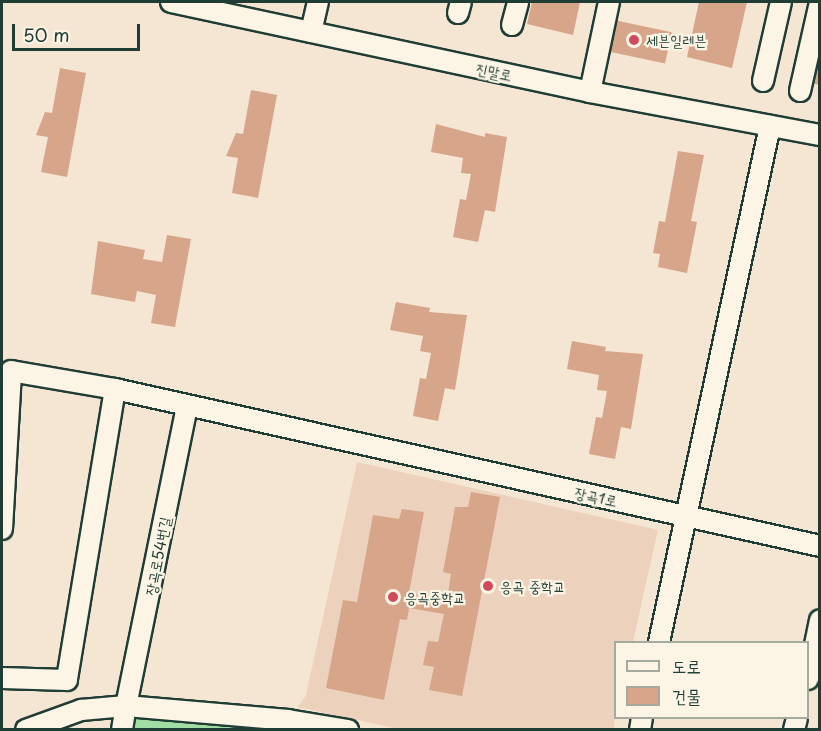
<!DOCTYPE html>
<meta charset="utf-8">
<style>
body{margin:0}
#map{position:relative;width:821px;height:731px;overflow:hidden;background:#f5e5d3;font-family:"Playpen Sans","Poor Story",sans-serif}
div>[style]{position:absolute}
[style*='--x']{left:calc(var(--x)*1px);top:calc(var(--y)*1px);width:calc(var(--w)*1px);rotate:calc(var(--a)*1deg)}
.built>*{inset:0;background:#ecd2bd}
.green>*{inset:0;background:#a2dda4}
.building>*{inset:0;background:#d7a58a;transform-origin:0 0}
.roads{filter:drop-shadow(2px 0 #1f3d34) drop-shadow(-2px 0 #1f3d34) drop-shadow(0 2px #1f3d34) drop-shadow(0 -2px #1f3d34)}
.minor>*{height:20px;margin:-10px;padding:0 10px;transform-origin:10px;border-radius:10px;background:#fcf5e5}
.dots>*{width:16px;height:16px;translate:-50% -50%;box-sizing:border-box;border:3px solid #fcf5e5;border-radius:50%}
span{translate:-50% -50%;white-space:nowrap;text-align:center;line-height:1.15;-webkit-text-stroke:4.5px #fcf5e5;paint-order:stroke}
.poi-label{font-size:15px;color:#1f3d34}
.left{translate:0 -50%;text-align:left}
.street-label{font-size:15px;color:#1f3d34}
.frame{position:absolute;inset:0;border:3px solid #1f3d34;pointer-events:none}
.legend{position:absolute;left:614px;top:641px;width:195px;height:78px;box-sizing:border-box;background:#fcf5e5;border:2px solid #a4ab9e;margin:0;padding:8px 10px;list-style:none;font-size:18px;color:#1f3d34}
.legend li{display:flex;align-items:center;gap:12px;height:30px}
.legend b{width:30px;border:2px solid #a4ab9e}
.scale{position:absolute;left:12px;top:24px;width:128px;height:27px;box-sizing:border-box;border:3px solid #1f3d34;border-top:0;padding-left:8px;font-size:18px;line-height:21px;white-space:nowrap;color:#1f3d34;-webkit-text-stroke:4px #fcf5e5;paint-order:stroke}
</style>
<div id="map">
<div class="built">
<div style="clip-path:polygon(357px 462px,658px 530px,633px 642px,616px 642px,614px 729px,398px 729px,298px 707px,306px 695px)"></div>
</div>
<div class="green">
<div style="clip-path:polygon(134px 714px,288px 730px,131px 730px)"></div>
</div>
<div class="building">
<div style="clip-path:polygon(532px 2px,580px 2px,573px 35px,527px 24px)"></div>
<div style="clip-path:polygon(699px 2px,747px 2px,732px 68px,687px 57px)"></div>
<div style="left:614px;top:20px;width:59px;height:32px;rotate:12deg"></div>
<div style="clip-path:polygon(820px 44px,820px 85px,810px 83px)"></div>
<div style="clip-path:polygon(60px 68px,86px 73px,67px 177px,41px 172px,48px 137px,36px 135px,45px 112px,52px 113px)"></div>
<div style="clip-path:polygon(251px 90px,277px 95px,258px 198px,232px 193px,238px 158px,226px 156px,236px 133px,243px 134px)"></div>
<div style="clip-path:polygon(436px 124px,485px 137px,485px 133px,507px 137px,495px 212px,485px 210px,478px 242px,453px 237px,460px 199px,466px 200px,471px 174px,461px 173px,463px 158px,431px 152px)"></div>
<div style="clip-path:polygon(678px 151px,704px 155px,691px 221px,697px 222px,687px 273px,658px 267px,660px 254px,653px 253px,659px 221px,665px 222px)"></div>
<div style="clip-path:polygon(167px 235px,191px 239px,175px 327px,151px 323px,156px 295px,137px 291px,135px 302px,91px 294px,98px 241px,145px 250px,143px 259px,162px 262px)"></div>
<div style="clip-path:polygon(396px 302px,430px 308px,429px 312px,467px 315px,455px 390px,445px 388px,438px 421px,413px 416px,420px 378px,426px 379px,431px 353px,420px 351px,423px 336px,390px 330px)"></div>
<div style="clip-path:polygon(572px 341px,606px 347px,605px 351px,643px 354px,631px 429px,621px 427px,615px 459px,589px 454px,596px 417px,602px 418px,607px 391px,597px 390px,599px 375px,567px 369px)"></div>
<div style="clip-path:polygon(471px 492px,500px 497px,462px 696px,429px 690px,434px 667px,423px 665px,428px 641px,438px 642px,444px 614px,409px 608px,407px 620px,400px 619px,384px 700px,326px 688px,343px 600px,357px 602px,373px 515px,399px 519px,402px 509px,424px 512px,409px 593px,447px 600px,451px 574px,443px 572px,455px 507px,468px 507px)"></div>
</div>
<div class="roads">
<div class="minor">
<div style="--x:171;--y:2;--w:429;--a:12.1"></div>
<div style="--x:590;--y:92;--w:234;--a:10.6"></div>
<div style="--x:458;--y:13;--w:11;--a:-75"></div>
<div style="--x:512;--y:25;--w:24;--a:-75"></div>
<div style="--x:311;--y:32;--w:31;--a:-77"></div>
<div style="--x:763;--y:81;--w:81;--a:-77.2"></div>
<div style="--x:800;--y:91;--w:91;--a:-77.3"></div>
<div style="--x:590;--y:92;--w:92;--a:-78.1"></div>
<div style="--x:115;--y:389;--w:722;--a:12.55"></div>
<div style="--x:2;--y:529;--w:158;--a:-86.7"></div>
<div style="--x:11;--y:371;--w:106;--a:9.8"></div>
<div style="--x:115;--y:389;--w:295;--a:99.4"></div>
<div style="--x:67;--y:680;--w:65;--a:-178.2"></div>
<div style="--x:659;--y:642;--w:528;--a:-77.86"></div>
<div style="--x:808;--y:679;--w:60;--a:-78.5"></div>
<div style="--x:26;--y:730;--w:59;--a:-20"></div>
<div style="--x:81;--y:710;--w:45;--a:-5.1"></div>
<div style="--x:126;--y:706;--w:306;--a:-78.5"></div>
<div style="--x:122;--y:730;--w:24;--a:-81"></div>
<div style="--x:126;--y:706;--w:163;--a:4.9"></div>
<div style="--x:288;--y:720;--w:61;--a:9.5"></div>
<div style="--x:640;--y:730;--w:12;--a:-81"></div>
<div style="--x:794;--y:730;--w:12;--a:-76"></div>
</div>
</div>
<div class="dots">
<div style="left:634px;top:40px;background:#d1495b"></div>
<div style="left:488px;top:586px;background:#d1495b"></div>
<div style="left:393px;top:597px;background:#d1495b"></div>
</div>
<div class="poi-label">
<span class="left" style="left:646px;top:40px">세븐일레븐</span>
<span class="left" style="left:500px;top:586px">응곡 중학교</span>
<span class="left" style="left:405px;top:597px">응곡중학교</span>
</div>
<div class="street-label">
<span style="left:494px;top:71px;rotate:12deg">진말로</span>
<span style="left:596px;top:496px;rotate:12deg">장곡1로</span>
<span style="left:157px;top:556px;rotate:-79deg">장곡로54번길</span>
</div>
<div class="frame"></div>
<ul class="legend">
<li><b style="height:8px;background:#fcf5e5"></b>도로</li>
<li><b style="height:16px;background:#d7a58a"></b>건물</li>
</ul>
<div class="scale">50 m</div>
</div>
